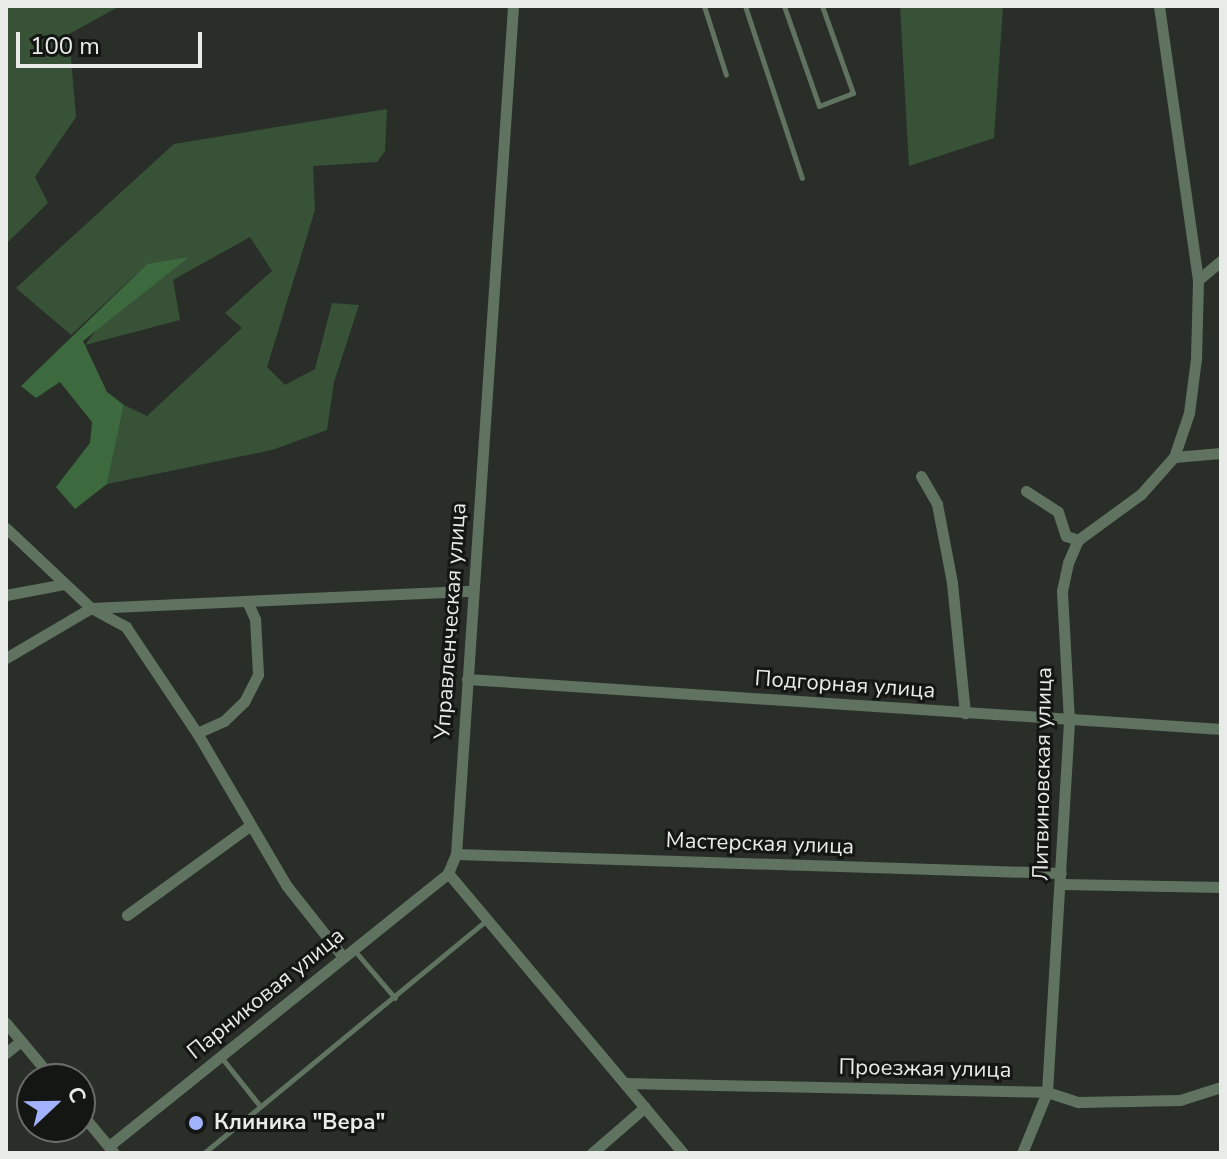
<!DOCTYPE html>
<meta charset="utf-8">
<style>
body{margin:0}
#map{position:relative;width:1227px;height:1159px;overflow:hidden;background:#292e29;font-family:"Nunito Sans",sans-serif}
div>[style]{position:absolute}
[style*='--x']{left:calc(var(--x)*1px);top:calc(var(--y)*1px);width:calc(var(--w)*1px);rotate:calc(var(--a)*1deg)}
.green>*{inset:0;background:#385238}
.forest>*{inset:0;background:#3d693e}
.lane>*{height:5px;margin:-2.5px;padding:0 2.5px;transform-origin:2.5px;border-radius:2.5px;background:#607360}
.street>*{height:11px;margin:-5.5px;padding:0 5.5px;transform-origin:5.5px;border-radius:5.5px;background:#607360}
.dots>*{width:22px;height:22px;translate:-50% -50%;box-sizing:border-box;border:4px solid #141614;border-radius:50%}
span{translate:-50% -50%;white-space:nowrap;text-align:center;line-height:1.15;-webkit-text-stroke:6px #141614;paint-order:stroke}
.street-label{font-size:22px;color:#e8ebe8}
.poi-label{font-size:22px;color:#e8ebe8;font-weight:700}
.left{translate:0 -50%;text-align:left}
.frame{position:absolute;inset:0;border:8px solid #e8ebe8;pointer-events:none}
.north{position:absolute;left:16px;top:1063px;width:80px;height:80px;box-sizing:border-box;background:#141614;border:2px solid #696b69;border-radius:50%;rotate:68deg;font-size:22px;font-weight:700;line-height:32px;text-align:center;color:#e8ebe8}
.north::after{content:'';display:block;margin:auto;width:28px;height:36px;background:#a3b2fd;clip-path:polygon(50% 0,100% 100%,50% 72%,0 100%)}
.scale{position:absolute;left:16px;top:32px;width:186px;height:36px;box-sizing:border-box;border:4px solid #e8ebe8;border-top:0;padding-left:10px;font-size:24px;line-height:28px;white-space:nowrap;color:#e8ebe8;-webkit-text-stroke:6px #141614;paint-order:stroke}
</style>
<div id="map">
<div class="green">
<div style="clip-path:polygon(6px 6px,120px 6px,69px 34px,76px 117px,35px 177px,48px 203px,6px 244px)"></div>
<div style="clip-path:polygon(900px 6px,1003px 6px,994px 138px,909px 166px)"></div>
<div style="clip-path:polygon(387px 109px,385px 151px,377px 162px,313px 166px,315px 210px,267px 367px,285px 385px,315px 369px,332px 303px,359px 305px,334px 382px,327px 430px,272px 450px,107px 484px,124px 405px,147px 416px,242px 328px,225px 313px,272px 271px,250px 237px,173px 280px,180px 320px,85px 345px,147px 264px,71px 335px,16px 288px,174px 144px)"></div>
</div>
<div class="forest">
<div style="clip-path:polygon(189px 257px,83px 341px,107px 392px,124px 405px,107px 484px,75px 509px,56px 487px,90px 443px,92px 422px,60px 382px,36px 398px,21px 386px,147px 264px)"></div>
</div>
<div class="lane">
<div style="--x:704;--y:6;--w:72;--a:72.3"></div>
<div style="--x:745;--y:6;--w:181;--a:71.7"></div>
<div style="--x:784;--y:6;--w:106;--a:70.7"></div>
<div style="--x:819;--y:106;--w:36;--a:-21"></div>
<div style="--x:853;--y:93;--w:92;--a:-109.6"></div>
<div style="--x:354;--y:950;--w:63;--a:49.5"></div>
<div style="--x:221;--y:1057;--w:63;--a:51.5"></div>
<div style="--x:204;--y:1153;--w:367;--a:-39.5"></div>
</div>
<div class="street">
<div style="--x:1198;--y:280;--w:30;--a:-40"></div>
<div style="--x:1174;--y:457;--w:47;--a:-4.9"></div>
<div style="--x:921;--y:476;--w:32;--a:60"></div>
<div style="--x:937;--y:504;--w:80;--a:79.2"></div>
<div style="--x:952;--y:583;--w:131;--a:84.3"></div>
<div style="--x:1026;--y:491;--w:38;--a:33"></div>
<div style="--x:1058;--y:512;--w:25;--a:72"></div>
<div style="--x:1066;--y:536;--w:13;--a:18"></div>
<div style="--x:6;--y:528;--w:117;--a:43.3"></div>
<div style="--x:91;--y:608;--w:40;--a:28"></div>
<div style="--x:126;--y:627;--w:128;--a:56.2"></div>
<div style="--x:197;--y:733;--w:176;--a:59.6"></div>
<div style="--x:286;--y:885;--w:92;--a:51.6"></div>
<div style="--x:6;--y:595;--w:60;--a:-10.6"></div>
<div style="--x:6;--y:658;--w:99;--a:-30.5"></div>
<div style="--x:91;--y:608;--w:381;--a:-2.6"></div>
<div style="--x:467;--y:679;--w:756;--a:3.79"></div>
<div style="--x:197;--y:733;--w:30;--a:-24"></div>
<div style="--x:224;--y:721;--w:28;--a:-44"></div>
<div style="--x:244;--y:702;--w:31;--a:-63"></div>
<div style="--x:258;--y:674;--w:55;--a:-93.1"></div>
<div style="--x:255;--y:619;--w:20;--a:-114"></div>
<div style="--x:456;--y:854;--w:605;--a:1.8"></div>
<div style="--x:448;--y:873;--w:366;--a:50"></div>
<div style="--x:1062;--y:884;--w:159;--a:1.1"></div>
<div style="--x:127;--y:915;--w:153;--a:-36"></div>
<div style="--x:6;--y:1023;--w:73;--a:50"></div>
<div style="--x:6;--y:1053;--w:19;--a:-39"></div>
<div style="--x:625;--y:1083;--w:422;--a:1.2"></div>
<div style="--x:1047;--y:1092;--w:33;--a:18"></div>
<div style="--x:1078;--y:1102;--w:102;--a:-1.1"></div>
<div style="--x:1180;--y:1100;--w:43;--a:-17.6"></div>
<div style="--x:80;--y:1112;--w:53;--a:50.3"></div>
<div style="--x:109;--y:1146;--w:435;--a:-38.8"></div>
<div style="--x:448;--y:873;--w:21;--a:-67"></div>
<div style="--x:456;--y:854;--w:850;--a:-86.15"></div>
<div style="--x:592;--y:1153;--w:70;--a:-41"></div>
<div style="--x:1022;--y:1153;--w:66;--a:-67.7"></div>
<div style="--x:1047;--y:1092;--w:372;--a:-86.6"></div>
<div style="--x:1069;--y:721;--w:130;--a:-93.1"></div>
<div style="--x:1062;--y:591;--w:29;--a:-78"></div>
<div style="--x:1068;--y:563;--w:25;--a:-67"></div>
<div style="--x:1078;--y:540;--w:78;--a:-36.1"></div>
<div style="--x:1141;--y:494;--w:50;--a:-48.3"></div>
<div style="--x:1174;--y:457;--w:46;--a:-71.2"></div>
<div style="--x:1189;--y:413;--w:55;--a:-82.7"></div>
<div style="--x:1196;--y:358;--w:78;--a:-88.5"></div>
<div style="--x:1198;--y:280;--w:277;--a:-98.1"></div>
</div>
<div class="dots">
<div style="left:196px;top:1123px;background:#a3b2fd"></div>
</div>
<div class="street-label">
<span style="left:451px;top:621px;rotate:-86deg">Управленческая улица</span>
<span style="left:845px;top:685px;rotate:4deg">Подгорная улица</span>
<span style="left:1043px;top:774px;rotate:-89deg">Литвиновская улица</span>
<span style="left:760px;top:844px;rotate:2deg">Мастерская улица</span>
<span style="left:266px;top:994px;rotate:-39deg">Парниковая улица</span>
<span style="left:925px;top:1069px;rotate:1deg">Проезжая улица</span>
</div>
<div class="poi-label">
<span class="left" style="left:214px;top:1123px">Клиника "Вера"</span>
</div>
<div class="frame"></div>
<div class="north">С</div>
<div class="scale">100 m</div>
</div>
